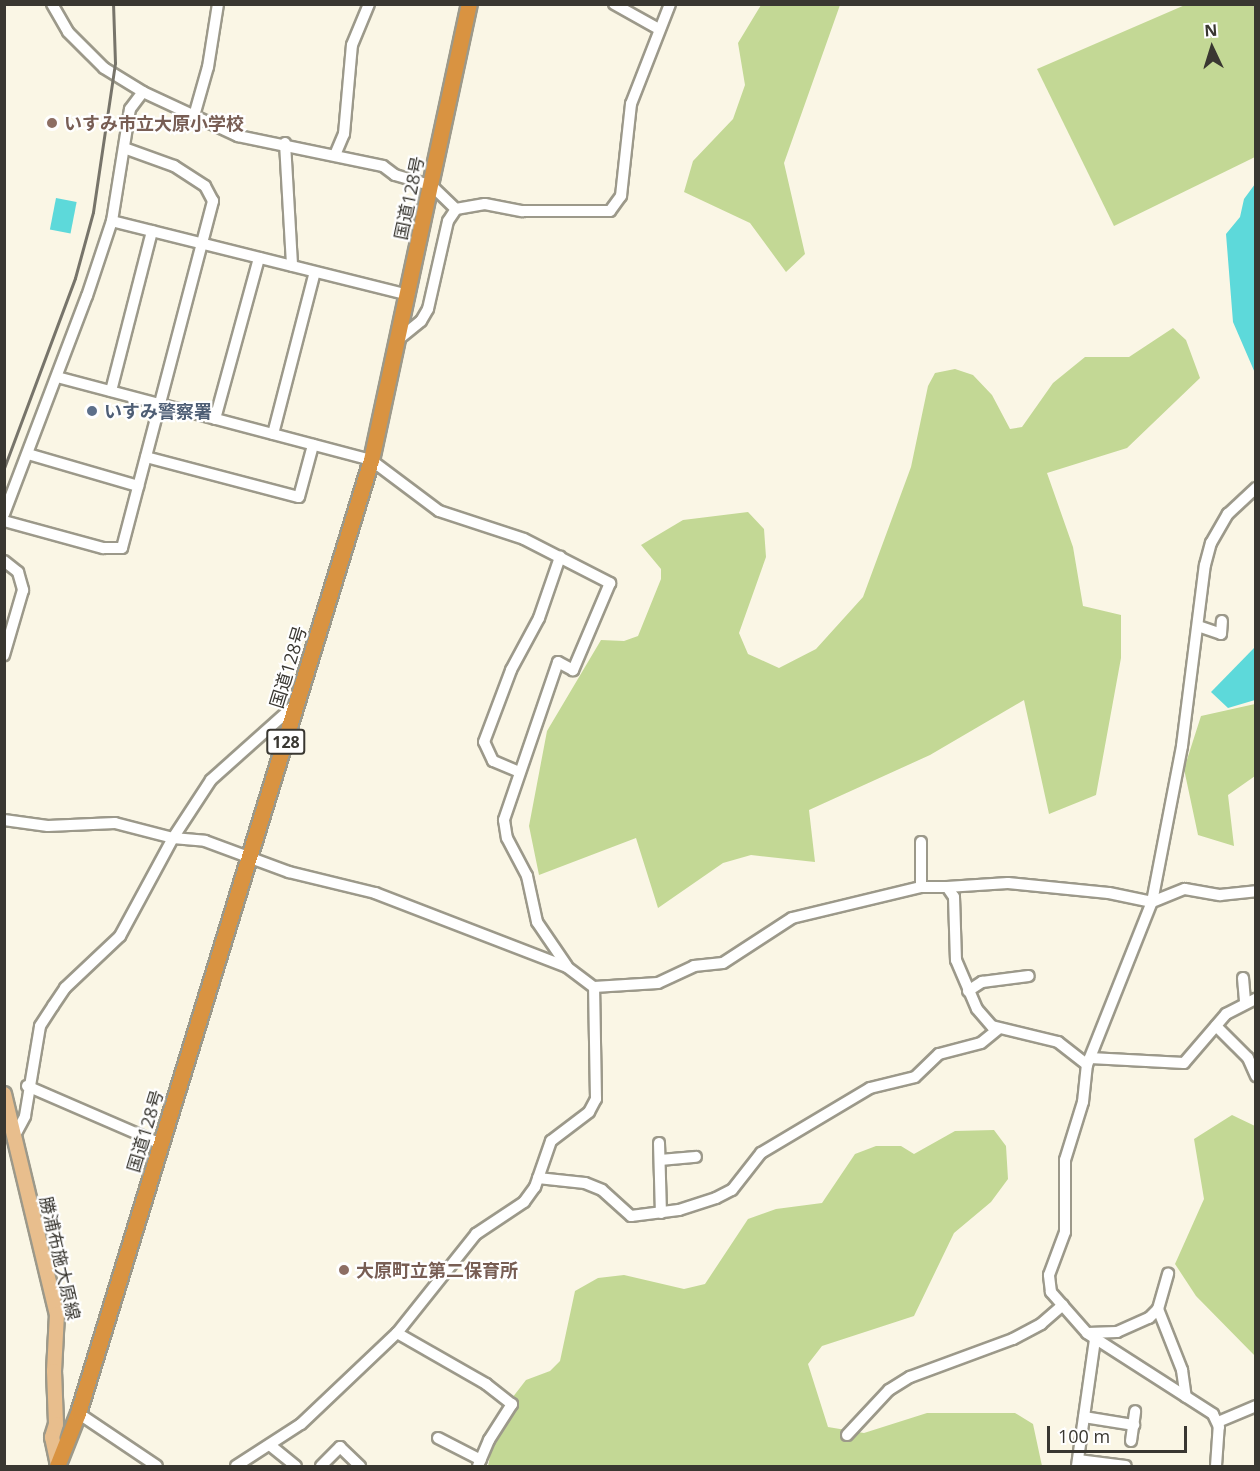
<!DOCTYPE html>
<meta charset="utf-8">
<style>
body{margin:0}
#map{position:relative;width:1260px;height:1471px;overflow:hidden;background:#faf6e5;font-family:"Open Sans","Noto Sans JP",sans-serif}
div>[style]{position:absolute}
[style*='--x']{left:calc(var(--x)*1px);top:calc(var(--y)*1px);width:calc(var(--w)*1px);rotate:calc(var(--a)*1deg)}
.green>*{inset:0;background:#c3d895}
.water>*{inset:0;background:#5dd9da;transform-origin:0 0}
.roads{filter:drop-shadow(2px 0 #9c998a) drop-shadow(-2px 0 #9c998a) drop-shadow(0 2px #9c998a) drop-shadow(0 -2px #9c998a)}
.minor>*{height:10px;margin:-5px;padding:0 5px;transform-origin:5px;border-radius:5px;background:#fff}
.major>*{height:14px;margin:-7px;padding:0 7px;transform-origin:7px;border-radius:7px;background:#e8be8d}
.highway>*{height:15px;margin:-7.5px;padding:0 7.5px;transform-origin:7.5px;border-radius:7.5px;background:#d99341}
.rail>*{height:3px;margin:-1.5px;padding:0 1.5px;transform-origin:1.5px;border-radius:1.5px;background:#77746a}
.dots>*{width:16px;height:16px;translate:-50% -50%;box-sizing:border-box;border:3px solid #fff;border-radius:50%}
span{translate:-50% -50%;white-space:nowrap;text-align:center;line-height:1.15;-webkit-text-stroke:4.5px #fff;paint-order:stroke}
.shield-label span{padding:2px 4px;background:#fff;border:2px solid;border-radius:4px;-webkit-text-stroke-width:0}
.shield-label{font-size:16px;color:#393731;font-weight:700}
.education-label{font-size:18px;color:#785e54;font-weight:700}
.left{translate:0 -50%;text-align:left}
.street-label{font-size:18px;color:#393731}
.service-label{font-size:18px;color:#4e5e75;font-weight:700}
.frame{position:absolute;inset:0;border:6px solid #393731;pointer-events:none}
.north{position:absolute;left:1182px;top:18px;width:60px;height:60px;-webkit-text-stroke:4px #fff;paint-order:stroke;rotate:356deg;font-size:16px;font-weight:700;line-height:24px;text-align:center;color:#393731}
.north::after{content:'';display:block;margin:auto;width:21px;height:27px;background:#393731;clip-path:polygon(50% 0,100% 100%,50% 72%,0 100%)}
.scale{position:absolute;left:1047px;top:1426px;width:140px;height:27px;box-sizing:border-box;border:3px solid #393731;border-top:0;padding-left:8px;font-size:18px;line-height:21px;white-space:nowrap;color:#393731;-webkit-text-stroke:4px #fff;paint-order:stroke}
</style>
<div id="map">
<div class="green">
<div style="clip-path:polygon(761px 5px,840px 5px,784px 163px,805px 254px,786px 272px,750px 223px,684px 192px,693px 161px,733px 119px,745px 85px,738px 43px)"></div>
<div style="clip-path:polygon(1185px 5px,1255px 5px,1255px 157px,1114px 226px,1037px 69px)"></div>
<div style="clip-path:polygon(1173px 328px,1186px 340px,1200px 378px,1127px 448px,1047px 473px,1073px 547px,1083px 606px,1121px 615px,1121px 658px,1096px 795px,1049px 814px,1024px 700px,930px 755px,809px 810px,815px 862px,751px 855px,723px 863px,658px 908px,636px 838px,539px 875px,529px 826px,547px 731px,601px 640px,624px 641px,638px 636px,661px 579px,661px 569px,641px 545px,683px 520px,748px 512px,764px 529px,766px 557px,739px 633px,748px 654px,779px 668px,816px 649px,863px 597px,911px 467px,928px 386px,935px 373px,955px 369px,973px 375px,992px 395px,1010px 429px,1022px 427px,1053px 383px,1085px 357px,1129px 357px)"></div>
<div style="clip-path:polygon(1255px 704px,1255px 776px,1228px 795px,1234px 846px,1198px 835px,1184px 769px,1201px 716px)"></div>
<div style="clip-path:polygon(1232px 1115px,1255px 1126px,1255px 1356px,1196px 1296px,1175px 1264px,1204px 1199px,1194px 1139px)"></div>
<div style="clip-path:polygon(994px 1130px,1006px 1146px,1008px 1179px,991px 1202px,954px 1233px,914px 1316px,822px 1346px,808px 1364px,828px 1427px,864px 1433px,927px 1413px,1015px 1413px,1033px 1424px,1042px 1466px,488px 1466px,498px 1416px,526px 1380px,550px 1371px,560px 1361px,575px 1291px,598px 1278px,624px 1275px,684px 1289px,705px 1284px,748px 1219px,776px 1209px,822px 1203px,855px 1154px,876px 1146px,901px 1146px,914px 1154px,955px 1131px)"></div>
</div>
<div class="water">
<div style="clip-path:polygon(1255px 184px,1255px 373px,1233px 322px,1226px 234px,1240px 217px,1244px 199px)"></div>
<div style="left:56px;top:198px;width:21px;height:32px;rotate:11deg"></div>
<div style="clip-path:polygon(1255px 647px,1255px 700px,1228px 708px,1211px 692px)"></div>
</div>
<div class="roads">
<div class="minor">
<div style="--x:52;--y:4;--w:32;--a:60"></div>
<div style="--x:68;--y:32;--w:51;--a:45"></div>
<div style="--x:104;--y:68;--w:46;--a:31.6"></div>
<div style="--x:143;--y:92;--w:105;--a:24.9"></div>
<div style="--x:238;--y:136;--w:148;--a:11.7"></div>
<div style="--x:383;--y:166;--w:15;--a:37"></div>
<div style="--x:395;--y:175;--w:37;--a:16"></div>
<div style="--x:431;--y:185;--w:35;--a:44"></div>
<div style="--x:456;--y:209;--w:29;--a:-10"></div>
<div style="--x:485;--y:204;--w:38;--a:11"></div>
<div style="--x:522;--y:211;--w:88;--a:0"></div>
<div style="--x:610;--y:211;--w:19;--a:-54"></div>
<div style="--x:621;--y:196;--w:93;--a:-83.8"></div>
<div style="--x:631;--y:104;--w:107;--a:-68.7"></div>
<div style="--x:614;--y:4;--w:51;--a:29.1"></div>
<div style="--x:194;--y:116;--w:51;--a:-74.1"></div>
<div style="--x:208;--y:67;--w:64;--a:-81"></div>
<div style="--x:285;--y:143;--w:123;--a:86.7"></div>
<div style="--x:335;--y:155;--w:23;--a:-67"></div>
<div style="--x:344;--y:134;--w:89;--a:-84.9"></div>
<div style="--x:352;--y:45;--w:44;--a:-67.5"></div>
<div style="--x:112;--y:221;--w:306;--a:14"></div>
<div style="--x:400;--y:338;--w:27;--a:-39"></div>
<div style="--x:421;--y:321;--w:14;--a:-60"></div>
<div style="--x:428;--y:309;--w:90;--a:-77.2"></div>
<div style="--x:448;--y:221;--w:14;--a:-56"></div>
<div style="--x:57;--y:377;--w:325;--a:14.8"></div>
<div style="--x:371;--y:460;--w:85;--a:36.9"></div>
<div style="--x:439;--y:511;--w:89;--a:18.2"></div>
<div style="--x:524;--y:539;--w:97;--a:27.1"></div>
<div style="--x:610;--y:583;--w:95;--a:113"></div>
<div style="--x:573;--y:670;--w:17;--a:-152"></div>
<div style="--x:558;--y:662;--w:167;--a:108.9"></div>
<div style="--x:504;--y:820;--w:18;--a:81"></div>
<div style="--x:507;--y:838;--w:43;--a:62.2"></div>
<div style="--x:527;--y:876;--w:47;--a:77.7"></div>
<div style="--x:537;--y:922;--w:53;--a:55.7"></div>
<div style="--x:111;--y:391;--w:165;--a:-75.6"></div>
<div style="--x:215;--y:419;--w:167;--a:-74.7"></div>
<div style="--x:273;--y:434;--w:167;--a:-75.5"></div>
<div style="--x:28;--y:454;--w:115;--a:16.2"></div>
<div style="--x:146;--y:457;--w:158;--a:14.7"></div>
<div style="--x:299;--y:497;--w:54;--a:-74.9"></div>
<div style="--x:4;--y:514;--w:233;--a:-69.2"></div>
<div style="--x:87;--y:296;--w:79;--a:-71.6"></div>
<div style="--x:112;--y:221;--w:113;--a:-80.9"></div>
<div style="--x:130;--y:109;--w:21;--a:-53"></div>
<div style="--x:4;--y:521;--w:103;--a:15.3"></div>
<div style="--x:103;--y:548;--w:19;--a:0"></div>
<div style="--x:122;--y:548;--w:359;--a:-75.3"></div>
<div style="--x:213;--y:201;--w:17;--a:-118"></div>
<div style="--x:205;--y:186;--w:37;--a:-147"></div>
<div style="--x:174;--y:166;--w:53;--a:-160.2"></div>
<div style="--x:4;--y:561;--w:18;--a:38"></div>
<div style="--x:18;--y:572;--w:19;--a:74"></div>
<div style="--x:23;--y:590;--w:68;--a:106.3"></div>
<div style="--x:1198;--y:626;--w:24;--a:19"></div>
<div style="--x:1221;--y:634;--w:13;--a:-86"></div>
<div style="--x:517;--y:771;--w:26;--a:-157"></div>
<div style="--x:493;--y:761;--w:21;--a:-115"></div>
<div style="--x:484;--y:742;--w:77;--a:-69.4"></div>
<div style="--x:511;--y:670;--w:59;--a:-61.7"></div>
<div style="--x:539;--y:618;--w:65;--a:-71"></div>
<div style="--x:4;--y:820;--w:44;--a:7.8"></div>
<div style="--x:48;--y:826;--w:67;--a:-2.6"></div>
<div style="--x:115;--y:823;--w:60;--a:14.5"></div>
<div style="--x:173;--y:838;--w:32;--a:5"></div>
<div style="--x:205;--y:841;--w:90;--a:20.3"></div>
<div style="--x:289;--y:872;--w:89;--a:13.7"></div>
<div style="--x:375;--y:893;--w:206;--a:21.1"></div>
<div style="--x:567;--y:967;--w:34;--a:37"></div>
<div style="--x:594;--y:987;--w:64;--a:-3.6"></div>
<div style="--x:658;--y:983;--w:40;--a:-25"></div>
<div style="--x:694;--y:966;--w:29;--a:-6"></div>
<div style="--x:723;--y:963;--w:82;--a:-33.1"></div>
<div style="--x:792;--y:918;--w:133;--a:-13.5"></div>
<div style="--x:921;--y:887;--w:26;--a:0"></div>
<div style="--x:947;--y:887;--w:12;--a:55"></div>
<div style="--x:954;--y:897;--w:63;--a:88.2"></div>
<div style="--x:956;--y:960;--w:53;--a:66.8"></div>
<div style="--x:977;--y:1009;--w:23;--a:49"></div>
<div style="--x:992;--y:1026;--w:68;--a:13.6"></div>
<div style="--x:1058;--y:1042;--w:37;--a:38"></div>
<div style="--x:921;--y:842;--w:45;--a:90"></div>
<div style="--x:947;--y:887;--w:61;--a:-3.8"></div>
<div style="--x:1008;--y:883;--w:101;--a:5.7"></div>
<div style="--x:1109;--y:893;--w:44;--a:11.8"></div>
<div style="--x:1152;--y:902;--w:35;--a:-22"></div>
<div style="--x:1185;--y:889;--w:36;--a:10"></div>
<div style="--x:1220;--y:895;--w:36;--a:-6"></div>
<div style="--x:1243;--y:978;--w:25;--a:85"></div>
<div style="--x:968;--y:991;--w:17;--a:-33"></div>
<div style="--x:982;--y:982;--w:47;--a:-7.3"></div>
<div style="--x:1216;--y:1026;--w:45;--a:45"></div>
<div style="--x:1248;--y:1058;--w:20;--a:66"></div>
<div style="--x:1090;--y:1058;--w:94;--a:3"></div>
<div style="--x:1184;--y:1063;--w:65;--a:-49.4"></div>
<div style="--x:1226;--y:1014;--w:34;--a:-27"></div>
<div style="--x:27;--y:1086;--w:146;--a:23.4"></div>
<div style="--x:13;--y:1139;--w:26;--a:-62"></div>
<div style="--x:25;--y:1116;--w:91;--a:-80.5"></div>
<div style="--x:40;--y:1026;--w:24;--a:-57"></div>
<div style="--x:53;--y:1006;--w:22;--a:-56"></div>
<div style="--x:65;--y:988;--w:76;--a:-43.4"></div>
<div style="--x:120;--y:936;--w:111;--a:-61.6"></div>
<div style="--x:173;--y:838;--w:69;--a:-56.8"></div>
<div style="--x:211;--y:780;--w:113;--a:-41.8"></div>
<div style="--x:659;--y:1143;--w:70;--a:88.4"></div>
<div style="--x:660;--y:1160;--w:36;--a:-5"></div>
<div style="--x:538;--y:1178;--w:47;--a:6.1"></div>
<div style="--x:585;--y:1183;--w:18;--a:22"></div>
<div style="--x:602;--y:1190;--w:39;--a:42"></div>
<div style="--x:631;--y:1216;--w:48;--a:-7.1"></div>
<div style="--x:679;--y:1210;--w:39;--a:-18"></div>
<div style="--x:716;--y:1198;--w:18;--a:-27"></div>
<div style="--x:732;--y:1190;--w:47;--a:-51.9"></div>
<div style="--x:761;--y:1153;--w:127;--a:-30.8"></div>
<div style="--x:870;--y:1088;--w:46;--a:-13.7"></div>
<div style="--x:915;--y:1077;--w:33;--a:-44"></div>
<div style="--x:939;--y:1054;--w:43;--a:-14.7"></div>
<div style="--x:981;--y:1043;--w:22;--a:-39"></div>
<div style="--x:1158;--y:1309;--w:66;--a:68.5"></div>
<div style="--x:1182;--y:1370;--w:27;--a:82"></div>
<div style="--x:397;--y:1333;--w:103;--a:29.8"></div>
<div style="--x:486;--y:1384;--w:33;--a:38"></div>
<div style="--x:512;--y:1404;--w:43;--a:122.6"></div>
<div style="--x:489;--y:1440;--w:28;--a:113"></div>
<div style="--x:1088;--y:1333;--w:29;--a:-2"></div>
<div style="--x:1117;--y:1332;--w:35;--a:-24"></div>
<div style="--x:1149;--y:1318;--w:13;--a:-45"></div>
<div style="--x:1158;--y:1309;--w:37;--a:-74"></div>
<div style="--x:78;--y:1413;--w:95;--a:33.9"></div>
<div style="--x:1084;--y:1417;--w:51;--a:9.1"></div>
<div style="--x:1218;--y:1422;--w:41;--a:-22.8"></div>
<div style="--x:847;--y:1435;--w:62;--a:-47"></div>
<div style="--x:889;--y:1390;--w:25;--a:-32"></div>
<div style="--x:910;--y:1377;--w:110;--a:-20.3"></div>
<div style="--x:1013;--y:1339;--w:32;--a:-28"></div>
<div style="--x:1041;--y:1324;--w:29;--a:-41"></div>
<div style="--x:438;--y:1438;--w:48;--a:27.1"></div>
<div style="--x:1131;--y:1441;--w:30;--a:-82"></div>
<div style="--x:271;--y:1446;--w:32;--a:39"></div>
<div style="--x:1078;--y:1460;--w:48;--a:7.1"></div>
<div style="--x:236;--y:1466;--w:77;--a:-32.9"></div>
<div style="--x:301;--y:1424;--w:132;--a:-43.5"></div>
<div style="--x:397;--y:1333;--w:127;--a:-51.4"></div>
<div style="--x:476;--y:1234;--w:58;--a:-33.7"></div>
<div style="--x:524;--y:1202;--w:19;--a:-54"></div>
<div style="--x:535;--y:1187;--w:49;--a:-70.8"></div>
<div style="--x:551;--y:1141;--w:48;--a:-37.3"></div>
<div style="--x:589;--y:1112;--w:15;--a:-62"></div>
<div style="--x:596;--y:1099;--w:112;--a:-91"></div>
<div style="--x:321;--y:1466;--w:27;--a:-45"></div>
<div style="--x:340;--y:1447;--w:28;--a:44"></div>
<div style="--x:1077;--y:1466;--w:128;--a:-81.9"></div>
<div style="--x:1216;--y:1466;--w:39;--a:-86"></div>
<div style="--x:1219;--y:1427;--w:14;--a:-115"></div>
<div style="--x:1213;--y:1414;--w:150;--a:-147.3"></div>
<div style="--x:1087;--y:1333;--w:55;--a:-131.3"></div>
<div style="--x:1051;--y:1292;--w:17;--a:-97"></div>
<div style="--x:1049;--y:1275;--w:46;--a:-69.6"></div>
<div style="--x:1065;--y:1232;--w:72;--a:-90"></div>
<div style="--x:1065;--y:1160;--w:61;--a:-72.8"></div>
<div style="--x:1083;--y:1102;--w:37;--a:-84"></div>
<div style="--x:1087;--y:1065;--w:175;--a:-68.3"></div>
<div style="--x:1152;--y:902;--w:159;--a:-79.1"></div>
<div style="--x:1182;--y:746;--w:182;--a:-82.8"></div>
<div style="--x:1205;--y:565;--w:23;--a:-75"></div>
<div style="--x:1211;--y:543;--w:34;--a:-60"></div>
<div style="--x:1228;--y:514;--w:38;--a:-43"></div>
</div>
<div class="major">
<div style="--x:4;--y:1094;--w:226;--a:76.5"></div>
<div style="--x:57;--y:1314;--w:57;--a:93"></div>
<div style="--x:54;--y:1371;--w:53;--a:87.8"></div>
<div style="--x:56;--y:1424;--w:14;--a:107"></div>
<div style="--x:52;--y:1437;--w:30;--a:78"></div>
</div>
<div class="highway">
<div style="--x:57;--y:1466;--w:57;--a:-68.4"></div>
<div style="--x:78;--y:1413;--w:997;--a:-72.91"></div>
<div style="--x:371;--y:460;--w:466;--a:-77.9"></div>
</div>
</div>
<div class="rail">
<div style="--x:4;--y:468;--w:203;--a:-69.5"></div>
<div style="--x:75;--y:278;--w:68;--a:-74.7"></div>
<div style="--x:93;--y:212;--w:151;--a:-81.6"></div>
<div style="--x:115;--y:63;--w:59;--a:-91.9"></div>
</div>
<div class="dots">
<div style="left:52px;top:123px;background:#8d6e63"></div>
<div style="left:92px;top:411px;background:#5c6f8a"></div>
<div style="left:344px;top:1270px;background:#8d6e63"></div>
</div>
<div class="shield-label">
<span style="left:286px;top:742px">128</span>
</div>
<div class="education-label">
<span class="left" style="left:64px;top:123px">いすみ市立大原小学校</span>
<span class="left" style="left:356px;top:1270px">大原町立第二保育所</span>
</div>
<div class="street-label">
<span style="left:409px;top:198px;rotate:-78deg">国道128号</span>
<span style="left:288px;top:667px;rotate:-73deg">国道128号</span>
<span style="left:145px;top:1131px;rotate:-73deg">国道128号</span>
<span style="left:60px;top:1258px;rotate:77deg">勝浦布施大原線</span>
</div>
<div class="service-label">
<span class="left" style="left:104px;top:411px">いすみ警察署</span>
</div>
<div class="frame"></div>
<div class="north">N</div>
<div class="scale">100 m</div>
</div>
